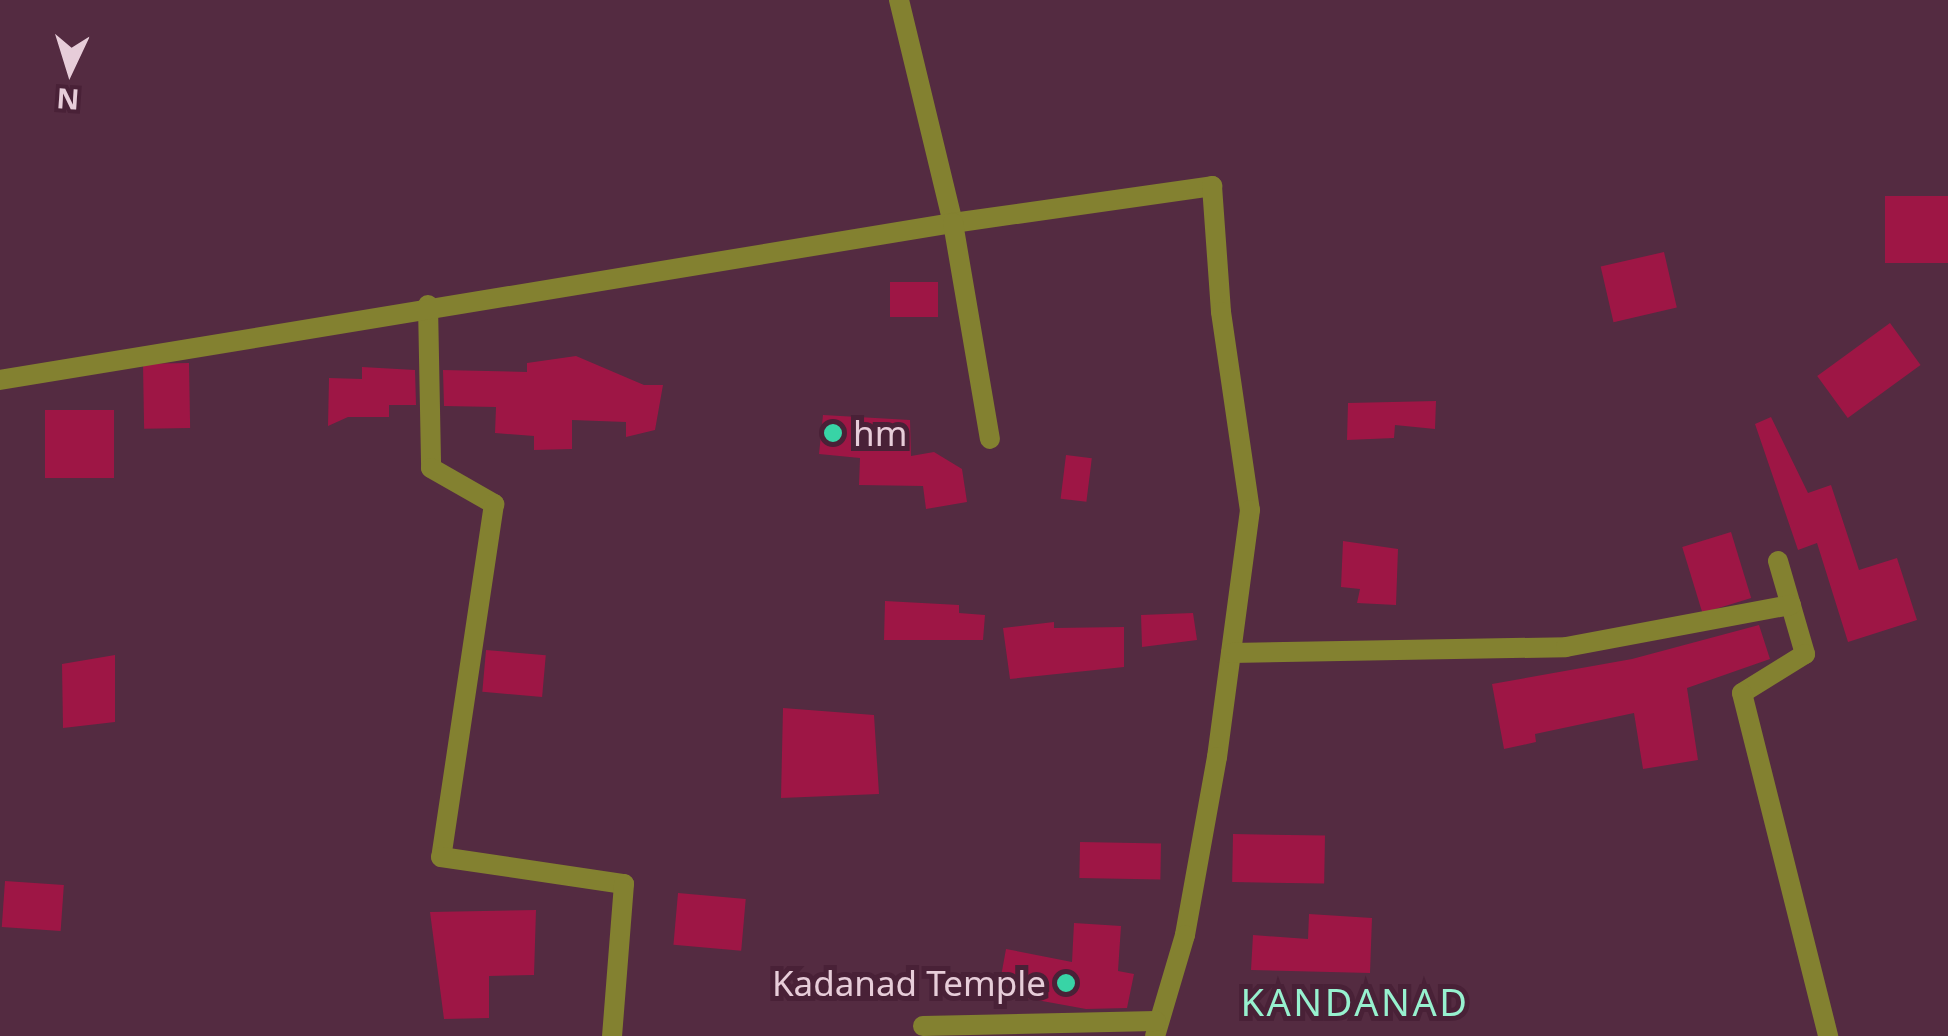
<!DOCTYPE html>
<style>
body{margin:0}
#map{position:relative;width:1948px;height:1036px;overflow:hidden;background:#542b41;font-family:"Noto Sans",sans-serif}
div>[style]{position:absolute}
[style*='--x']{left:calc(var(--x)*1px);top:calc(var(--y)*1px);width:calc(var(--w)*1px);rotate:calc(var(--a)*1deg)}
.building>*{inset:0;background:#9e1645;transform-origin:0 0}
.minor>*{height:20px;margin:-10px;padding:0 10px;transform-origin:10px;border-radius:10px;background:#838130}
.dots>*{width:28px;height:28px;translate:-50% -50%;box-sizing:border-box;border:5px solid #492137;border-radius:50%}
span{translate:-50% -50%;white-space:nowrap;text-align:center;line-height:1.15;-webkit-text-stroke:10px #492137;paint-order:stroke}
.poi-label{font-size:35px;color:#e7cdd9}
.left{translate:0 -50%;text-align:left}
.right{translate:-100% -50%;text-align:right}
.neighbourhood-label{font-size:38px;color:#97f1cf;letter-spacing:2.5px}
.north{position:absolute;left:20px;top:20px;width:100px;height:100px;-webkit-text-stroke:8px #492137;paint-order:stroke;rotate:184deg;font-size:28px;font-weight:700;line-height:40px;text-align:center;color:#e7cdd9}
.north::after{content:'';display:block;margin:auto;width:35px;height:45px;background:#e7cdd9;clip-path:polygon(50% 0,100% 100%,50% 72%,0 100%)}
</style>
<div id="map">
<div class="building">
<div style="left:1948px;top:196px;width:67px;height:63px;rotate:90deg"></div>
<div style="left:1664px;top:252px;width:57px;height:65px;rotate:77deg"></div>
<div style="left:938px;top:282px;width:35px;height:48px;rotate:90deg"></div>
<div style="left:1890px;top:323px;width:52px;height:90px;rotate:54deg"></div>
<div style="clip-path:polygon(576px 356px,644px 385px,663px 385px,655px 430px,626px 437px,626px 422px,572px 420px,572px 449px,534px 450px,534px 436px,495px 433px,496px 407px,444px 406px,443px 370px,527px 372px,527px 363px)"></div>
<div style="left:189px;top:363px;width:65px;height:46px;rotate:89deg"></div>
<div style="clip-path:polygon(362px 367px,415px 370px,416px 405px,389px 405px,389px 417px,348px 417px,328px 426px,329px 378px,362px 379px)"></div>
<div style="clip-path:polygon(1436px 401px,1435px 429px,1395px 425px,1394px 438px,1347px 440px,1348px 403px)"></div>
<div style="left:45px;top:410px;width:69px;height:68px"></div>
<div style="clip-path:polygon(823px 415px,910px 420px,911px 456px,934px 452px,962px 469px,967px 502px,926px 509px,923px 486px,859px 485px,860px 458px,819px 454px)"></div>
<div style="clip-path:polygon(1771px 417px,1808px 493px,1831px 485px,1859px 570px,1897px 558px,1917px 620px,1848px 642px,1817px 543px,1798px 550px,1755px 424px)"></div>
<div style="left:1066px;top:455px;width:26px;height:44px;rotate:7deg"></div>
<div style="left:1731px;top:532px;width:69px;height:51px;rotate:73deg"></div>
<div style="clip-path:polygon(1343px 541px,1398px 549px,1396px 605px,1357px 603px,1360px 589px,1341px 587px)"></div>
<div style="clip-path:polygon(885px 601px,959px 605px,959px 613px,985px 615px,983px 640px,884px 640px)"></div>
<div style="clip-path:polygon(1193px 613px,1197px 640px,1142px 647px,1141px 615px)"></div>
<div style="clip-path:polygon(1054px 622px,1054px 628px,1124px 627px,1124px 667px,1010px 679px,1003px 628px)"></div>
<div style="clip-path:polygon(1759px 625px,1770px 659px,1687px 688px,1698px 760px,1643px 769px,1634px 713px,1535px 734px,1536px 742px,1504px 749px,1492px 684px,1632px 659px)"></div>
<div style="left:486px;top:650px;width:60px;height:42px;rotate:5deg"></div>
<div style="clip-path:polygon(115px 655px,115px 722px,63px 728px,62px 664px)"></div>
<div style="clip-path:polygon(783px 708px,874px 715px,879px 794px,781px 798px)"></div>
<div style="left:1233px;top:834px;width:92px;height:48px;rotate:1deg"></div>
<div style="left:1080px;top:842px;width:81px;height:36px;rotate:1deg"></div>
<div style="left:5px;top:881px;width:59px;height:46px;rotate:4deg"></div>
<div style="left:678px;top:893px;width:68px;height:52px;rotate:5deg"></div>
<div style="clip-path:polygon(536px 910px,534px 975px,489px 976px,489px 1018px,444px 1019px,430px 912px)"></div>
<div style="clip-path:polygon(1309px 914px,1372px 918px,1370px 973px,1251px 970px,1253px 935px,1308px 939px)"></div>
<div style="clip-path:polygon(1074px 923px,1121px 926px,1118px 971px,1134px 974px,1127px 1008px,1086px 1009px,998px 993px,1006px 949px,1072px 962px)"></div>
</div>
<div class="minor">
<div style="--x:899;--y:0;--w:229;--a:76.4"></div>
<div style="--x:953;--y:223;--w:262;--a:-8.1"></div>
<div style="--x:1212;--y:186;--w:126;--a:85.9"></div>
<div style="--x:1221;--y:312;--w:200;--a:81.7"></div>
<div style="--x:1250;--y:510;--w:249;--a:97.6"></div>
<div style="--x:1217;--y:757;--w:181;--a:100.2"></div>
<div style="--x:1185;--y:935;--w:105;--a:106.5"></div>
<div style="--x:428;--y:305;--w:163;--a:88.9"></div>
<div style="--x:431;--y:468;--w:73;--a:29.7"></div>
<div style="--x:494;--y:504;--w:357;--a:98.5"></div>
<div style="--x:441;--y:857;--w:185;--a:8.4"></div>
<div style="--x:624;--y:884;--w:152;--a:94.5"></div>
<div style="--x:0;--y:380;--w:966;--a:-9.36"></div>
<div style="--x:953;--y:223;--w:219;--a:80.3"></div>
<div style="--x:1778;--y:561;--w:97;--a:73.8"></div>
<div style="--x:1805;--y:654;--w:74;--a:148.2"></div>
<div style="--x:1742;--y:693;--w:354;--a:75.9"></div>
<div style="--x:1231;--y:653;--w:335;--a:-1"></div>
<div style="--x:1566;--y:647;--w:229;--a:-10.6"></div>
<div style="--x:923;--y:1026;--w:233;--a:-1.2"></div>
</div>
<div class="dots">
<div style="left:833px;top:433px;background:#38d4a6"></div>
<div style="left:1066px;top:983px;background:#38d4a6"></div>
</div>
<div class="poi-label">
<span class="left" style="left:853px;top:433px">hm</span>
<span class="right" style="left:1046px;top:983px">Kadanad Temple</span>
</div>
<div class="neighbourhood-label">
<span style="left:1355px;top:1002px">KANDANAD</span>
</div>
<div class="north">N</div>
</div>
